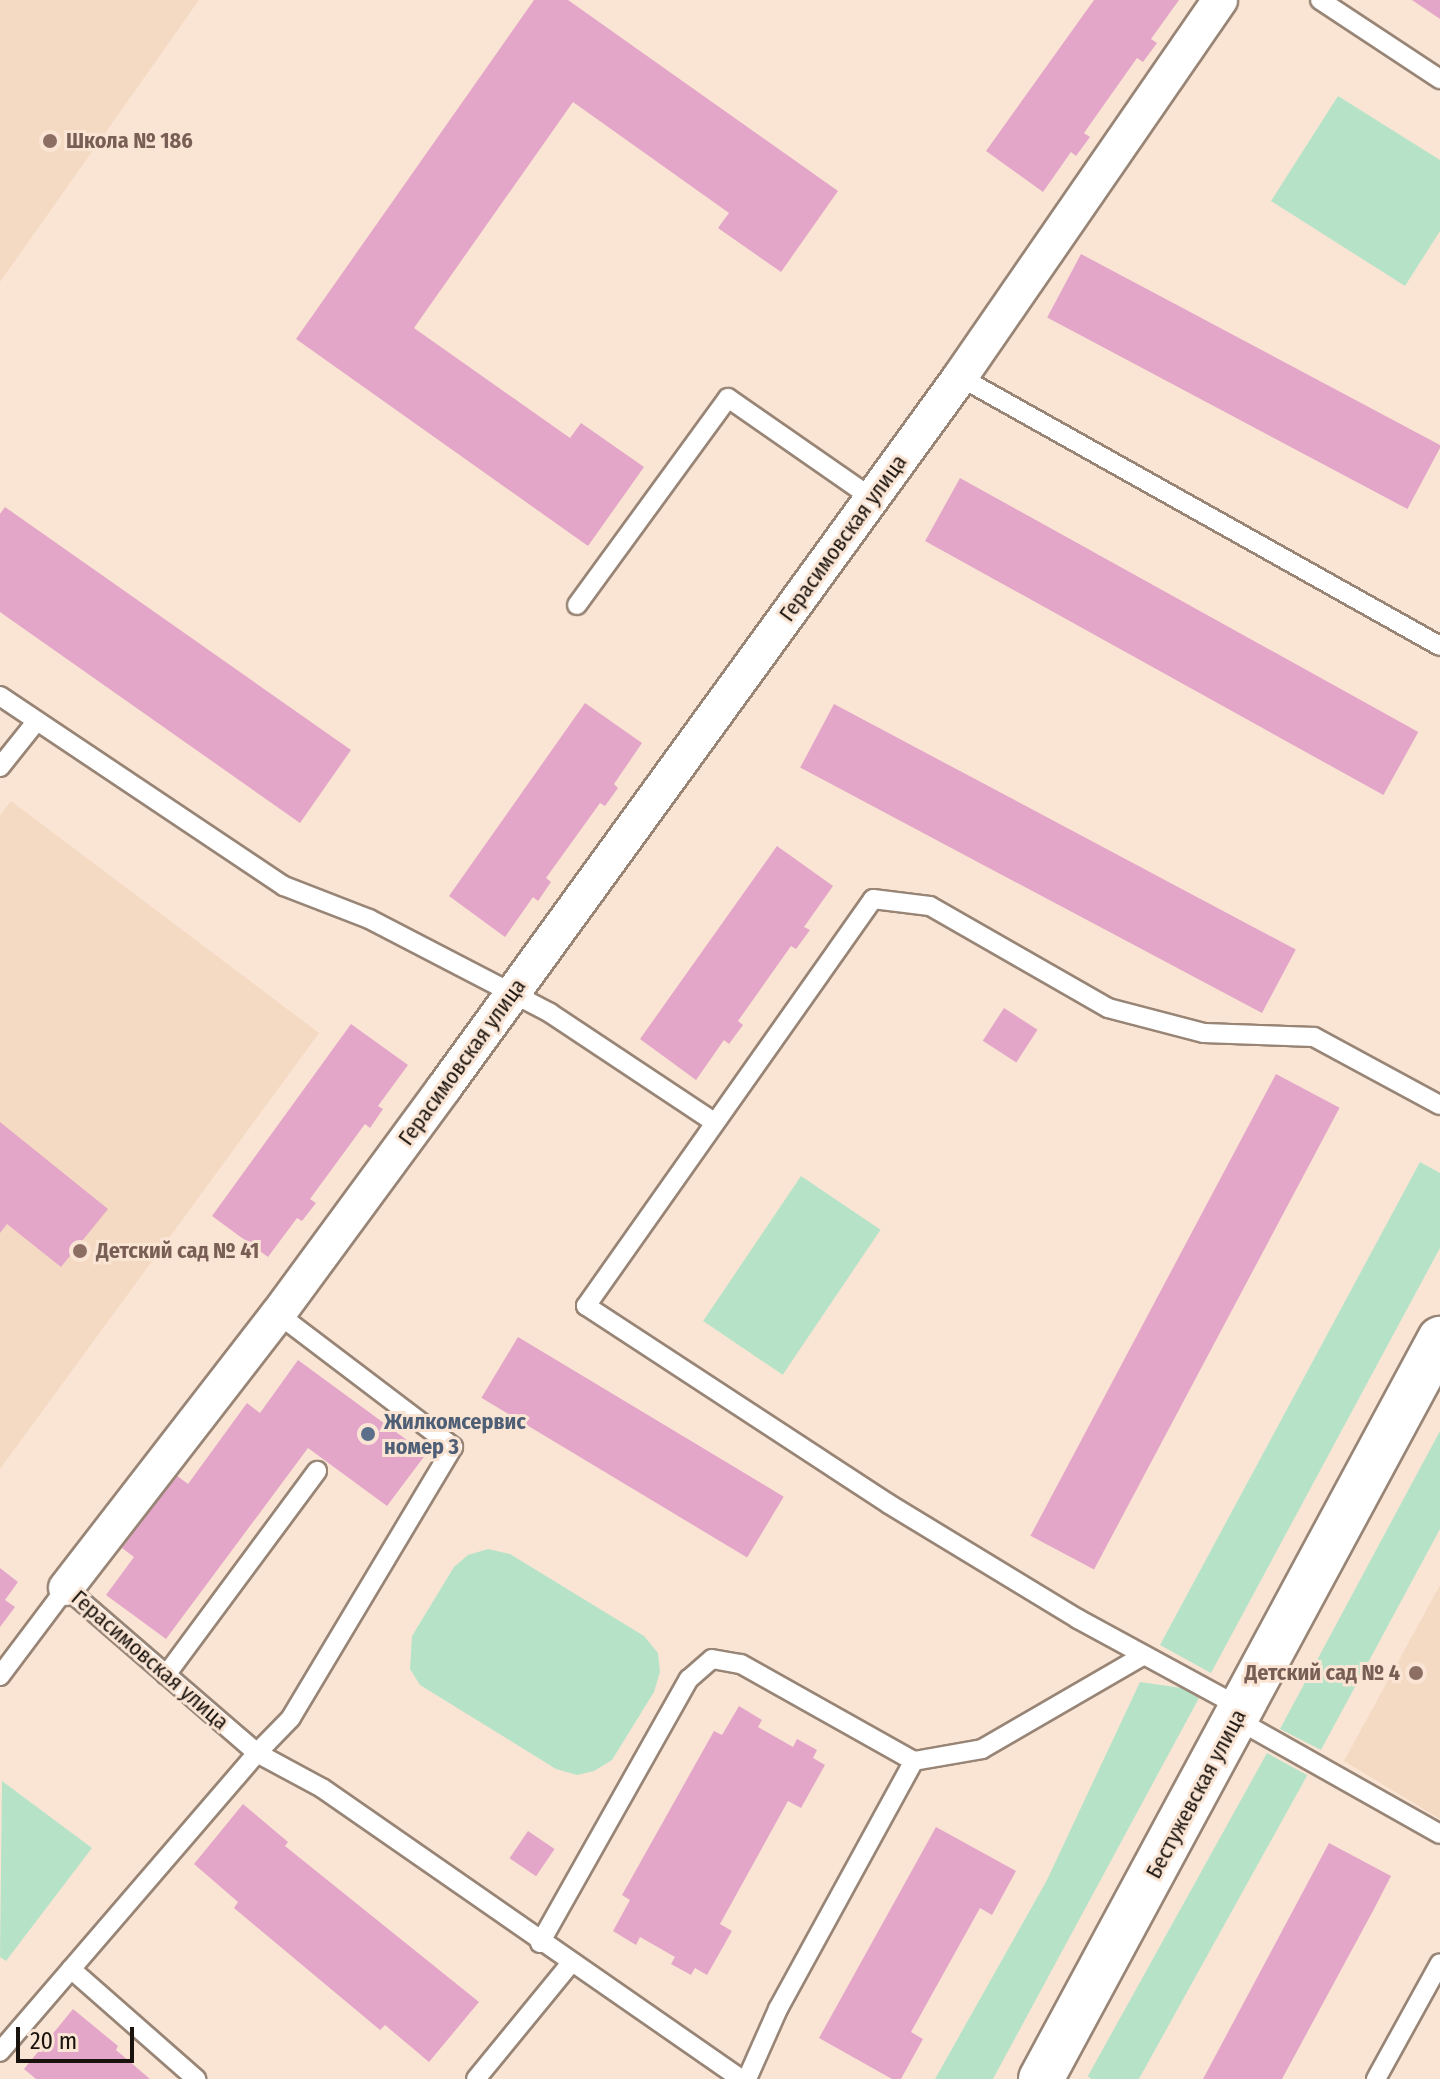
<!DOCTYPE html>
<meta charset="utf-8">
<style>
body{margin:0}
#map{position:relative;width:1440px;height:2079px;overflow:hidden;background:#fae5d5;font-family:"Fira Sans Condensed",sans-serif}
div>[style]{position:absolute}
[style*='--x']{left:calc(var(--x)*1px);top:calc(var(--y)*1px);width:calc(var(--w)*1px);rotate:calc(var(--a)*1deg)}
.built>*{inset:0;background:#f4d9c3}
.green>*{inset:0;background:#b6e3c8;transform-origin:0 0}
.building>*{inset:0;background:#e3a6c8;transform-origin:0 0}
.roads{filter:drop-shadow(2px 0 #988576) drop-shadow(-2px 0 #988576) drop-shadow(0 2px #988576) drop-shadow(0 -2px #988576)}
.lane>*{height:18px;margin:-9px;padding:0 9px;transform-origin:9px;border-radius:9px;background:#fff}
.street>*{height:34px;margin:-17px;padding:0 17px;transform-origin:17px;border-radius:17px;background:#fff}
.secondary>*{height:44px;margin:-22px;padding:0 22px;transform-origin:22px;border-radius:22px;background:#fff}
.dots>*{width:22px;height:22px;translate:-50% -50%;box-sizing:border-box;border:4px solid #fae5d5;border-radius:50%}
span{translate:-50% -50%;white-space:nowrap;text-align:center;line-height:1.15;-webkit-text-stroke:6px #fae5d5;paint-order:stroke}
.education-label{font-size:22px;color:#785e54;font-weight:700}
.left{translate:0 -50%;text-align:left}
.right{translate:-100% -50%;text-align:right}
.street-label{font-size:22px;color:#1a130d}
.service-label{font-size:22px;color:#4e5e75;font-weight:700}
.scale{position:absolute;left:16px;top:2027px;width:118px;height:36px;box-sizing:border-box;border:4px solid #1a130d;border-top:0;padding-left:10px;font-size:24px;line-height:28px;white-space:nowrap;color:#1a130d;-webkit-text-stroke:6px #fae5d5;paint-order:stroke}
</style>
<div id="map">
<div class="built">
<div style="clip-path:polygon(0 0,199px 0,0 282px)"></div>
<div style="clip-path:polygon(11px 801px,319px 1033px,0 1469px,0 815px)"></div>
<div style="clip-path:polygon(1440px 1585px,1440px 1819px,1344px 1761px)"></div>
</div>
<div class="green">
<div style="clip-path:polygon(1338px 96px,1440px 160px,1440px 231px,1405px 286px,1271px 201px)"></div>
<div style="clip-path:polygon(1420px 1162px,1440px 1173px,1440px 1248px,1211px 1673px,1160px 1645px)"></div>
<div style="left:801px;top:1176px;width:96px;height:175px;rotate:34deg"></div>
<div style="clip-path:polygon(1440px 1431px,1440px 1529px,1321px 1750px,1280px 1729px)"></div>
<div style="clip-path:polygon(488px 1549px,510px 1554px,644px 1636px,658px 1653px,660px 1672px,654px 1692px,612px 1760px,594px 1771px,577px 1775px,556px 1769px,420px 1685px,410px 1669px,412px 1636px,454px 1567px,468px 1555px)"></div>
<div style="clip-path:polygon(1140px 1682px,1182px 1688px,1199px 1698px,993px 2079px,935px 2079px,1047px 1880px)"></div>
<div style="left:1267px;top:1753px;width:46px;height:370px;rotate:29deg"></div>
<div style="clip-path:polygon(2px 1781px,92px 1848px,6px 1961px,0 1957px)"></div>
</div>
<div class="building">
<div style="clip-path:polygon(534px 0,568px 0,838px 191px,781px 272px,718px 228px,729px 213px,573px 102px,414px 328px,570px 438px,581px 423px,644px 467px,588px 546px,296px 339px)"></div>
<div style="clip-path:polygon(1094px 0,1179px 0,1151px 39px,1157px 43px,1143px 62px,1137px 58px,1084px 133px,1090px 137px,1076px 156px,1071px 152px,1043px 192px,986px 151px)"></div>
<div style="clip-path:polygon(1412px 0,1440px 0,1440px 19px)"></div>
<div style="left:1081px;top:254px;width:408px;height:72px;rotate:28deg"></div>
<div style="left:960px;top:478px;width:524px;height:72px;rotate:29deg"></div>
<div style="clip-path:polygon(5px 507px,351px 750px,300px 823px,0 612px,0 514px)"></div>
<div style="clip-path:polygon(585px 703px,642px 743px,614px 784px,618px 788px,605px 806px,600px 803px,546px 878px,551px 882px,538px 901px,533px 897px,505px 937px,449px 896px)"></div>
<div style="left:834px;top:704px;width:523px;height:72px;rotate:28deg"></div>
<div style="clip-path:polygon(777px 846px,833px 886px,804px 927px,810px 930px,796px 949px,791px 946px,738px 1021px,743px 1025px,729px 1044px,724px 1040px,696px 1080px,640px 1039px)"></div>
<div style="left:1004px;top:1008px;width:40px;height:39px;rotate:33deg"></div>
<div style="clip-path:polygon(351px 1024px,408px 1065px,378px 1106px,383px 1109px,370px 1128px,365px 1124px,310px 1199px,316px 1203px,302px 1221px,297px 1218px,268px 1257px,212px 1216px)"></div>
<div style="left:1276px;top:1074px;width:72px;height:523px;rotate:28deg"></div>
<div style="clip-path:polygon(0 1122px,108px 1209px,61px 1267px,7px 1224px,0 1233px)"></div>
<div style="left:518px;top:1337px;width:310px;height:71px;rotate:31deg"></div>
<div style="clip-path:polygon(298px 1360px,426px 1454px,387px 1506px,308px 1448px,166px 1639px,106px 1595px,134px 1557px,122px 1548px,176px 1475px,188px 1484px,247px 1403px,260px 1413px)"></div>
<div style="clip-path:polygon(0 1568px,18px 1582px,5px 1600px,15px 1607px,0 1627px)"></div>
<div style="clip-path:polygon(739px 1706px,762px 1720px,758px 1727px,793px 1747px,797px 1739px,817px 1750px,813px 1758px,825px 1765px,801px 1808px,788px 1801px,720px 1924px,732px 1931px,707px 1975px,695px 1968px,691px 1975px,671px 1964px,675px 1957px,640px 1937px,636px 1945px,613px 1931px,630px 1900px,622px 1895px,714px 1731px,722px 1735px)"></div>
<div style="clip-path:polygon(243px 1804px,288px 1842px,285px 1846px,479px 2002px,429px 2062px,385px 2025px,380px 2030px,234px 1908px,238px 1902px,194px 1864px)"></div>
<div style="clip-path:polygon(936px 1827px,1016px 1871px,992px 1915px,980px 1908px,911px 2032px,923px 2039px,901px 2079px,892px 2079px,819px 2038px)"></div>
<div style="left:528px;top:1831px;width:32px;height:33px;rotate:34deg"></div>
<div style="clip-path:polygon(1329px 1843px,1391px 1876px,1374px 1909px,1282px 2079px,1203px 2079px)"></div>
<div style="clip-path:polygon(73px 2009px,118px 2046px,116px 2050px,150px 2079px,36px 2079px,24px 2069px)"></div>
</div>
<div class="roads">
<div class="lane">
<div style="--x:1320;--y:0;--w:144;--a:33.4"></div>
<div style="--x:960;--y:377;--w:550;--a:29.27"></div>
<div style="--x:577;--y:605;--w:256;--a:-53.9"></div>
<div style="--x:728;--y:398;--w:175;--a:34.8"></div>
<div style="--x:0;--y:696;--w:342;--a:33.8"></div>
<div style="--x:284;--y:886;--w:91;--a:21.2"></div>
<div style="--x:369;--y:919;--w:204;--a:27.4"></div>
<div style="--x:550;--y:1013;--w:197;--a:33.6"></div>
<div style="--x:0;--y:767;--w:58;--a:-51.3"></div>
<div style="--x:278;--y:1314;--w:220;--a:37.2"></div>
<div style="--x:453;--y:1447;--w:316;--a:120.9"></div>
<div style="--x:291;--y:1718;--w:49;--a:134.2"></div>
<div style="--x:257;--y:1753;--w:74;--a:28.3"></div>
<div style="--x:322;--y:1788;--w:510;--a:34.78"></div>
<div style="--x:166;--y:1675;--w:254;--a:-53.5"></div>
<div style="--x:0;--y:1676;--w:110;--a:-53.1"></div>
<div style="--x:66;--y:1588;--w:252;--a:40.8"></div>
<div style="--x:257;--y:1753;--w:394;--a:130.7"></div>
<div style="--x:1242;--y:1708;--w:187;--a:-151.5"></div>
<div style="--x:1078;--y:1619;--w:221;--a:-148.7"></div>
<div style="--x:889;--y:1504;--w:362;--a:-146.8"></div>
<div style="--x:586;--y:1306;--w:498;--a:-54.8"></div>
<div style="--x:873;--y:899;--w:57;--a:7"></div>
<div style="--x:930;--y:906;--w:205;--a:29.8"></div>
<div style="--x:1108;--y:1008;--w:99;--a:14.6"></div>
<div style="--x:1204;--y:1033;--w:110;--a:2.1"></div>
<div style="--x:1314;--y:1037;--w:143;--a:28.4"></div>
<div style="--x:1236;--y:1719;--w:234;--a:29.4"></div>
<div style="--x:540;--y:1943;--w:303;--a:-60.6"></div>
<div style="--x:689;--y:1679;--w:30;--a:-41"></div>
<div style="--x:712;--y:1659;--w:29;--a:10"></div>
<div style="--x:741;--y:1664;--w:198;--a:29.3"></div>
<div style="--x:71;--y:1969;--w:167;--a:41.3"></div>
<div style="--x:476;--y:2079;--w:149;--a:-50.7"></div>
<div style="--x:747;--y:2079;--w:77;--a:-66.1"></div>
<div style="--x:778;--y:2009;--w:283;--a:-61.3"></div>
<div style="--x:914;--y:1761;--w:69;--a:-10"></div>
<div style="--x:982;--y:1749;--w:187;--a:-30.1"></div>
<div style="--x:1376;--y:2079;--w:132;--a:-61.1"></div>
</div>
<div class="street">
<div style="--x:66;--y:1588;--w:346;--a:-52.3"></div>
<div style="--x:278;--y:1314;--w:280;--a:-53.7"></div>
<div style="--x:444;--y:1088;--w:879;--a:-54.03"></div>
<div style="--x:960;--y:377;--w:458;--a:-55.4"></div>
</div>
<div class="secondary">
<div style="--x:1041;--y:2079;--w:841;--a:-61.67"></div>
</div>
</div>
<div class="dots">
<div style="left:50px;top:141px;background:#8d6e63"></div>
<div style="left:80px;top:1251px;background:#8d6e63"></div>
<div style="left:368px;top:1434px;background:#5c6f8a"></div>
<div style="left:1416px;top:1673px;background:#8d6e63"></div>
</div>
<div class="education-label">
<span class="left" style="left:66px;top:141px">Школа № 186</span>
<span class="left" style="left:96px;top:1251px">Детский сад № 41</span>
<span class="right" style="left:1400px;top:1673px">Детский сад № 4</span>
</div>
<div class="street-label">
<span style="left:843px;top:538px;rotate:-54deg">Герасимовская улица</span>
<span style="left:462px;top:1062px;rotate:-54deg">Герасимовская улица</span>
<span style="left:150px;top:1660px;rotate:41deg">Герасимовская улица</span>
<span style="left:1196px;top:1794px;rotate:-62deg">Бестужевская улица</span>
</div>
<div class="service-label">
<span class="left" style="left:384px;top:1434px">Жилкомсервис<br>номер 3</span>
</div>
<div class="scale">20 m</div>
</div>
